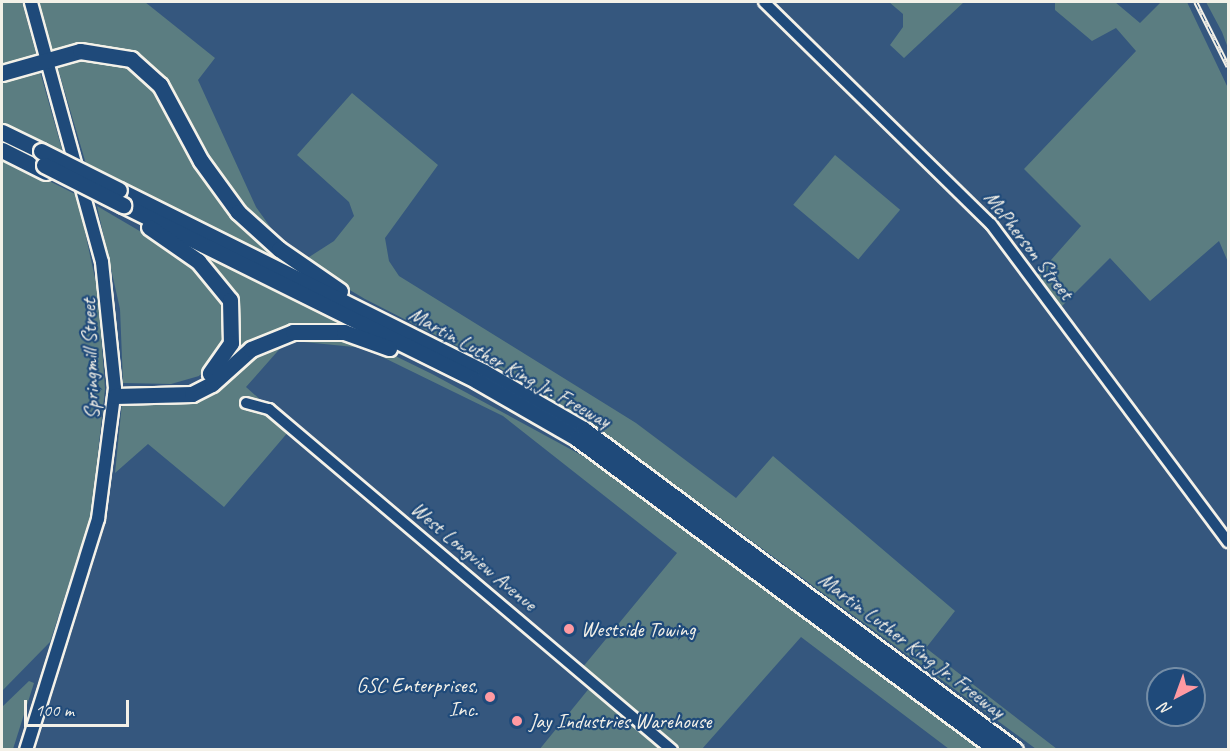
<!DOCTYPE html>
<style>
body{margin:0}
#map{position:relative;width:1230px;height:751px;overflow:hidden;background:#35577e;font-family:Caveat,sans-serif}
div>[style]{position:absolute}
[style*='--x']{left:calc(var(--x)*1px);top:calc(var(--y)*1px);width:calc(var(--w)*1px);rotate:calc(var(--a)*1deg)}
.green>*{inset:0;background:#5b7d81;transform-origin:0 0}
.roads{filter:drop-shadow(2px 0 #f4f1e8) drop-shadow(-2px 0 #f4f1e8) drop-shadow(0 2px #f4f1e8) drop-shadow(0 -2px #f4f1e8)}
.minor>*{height:10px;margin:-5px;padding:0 5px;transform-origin:5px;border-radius:5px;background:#1f4a7a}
.major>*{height:12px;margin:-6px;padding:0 6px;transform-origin:6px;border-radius:6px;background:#1f4a7a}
.highway>*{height:15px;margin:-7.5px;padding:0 7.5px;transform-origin:7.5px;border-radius:7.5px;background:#1f4a7a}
.rail>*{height:4.5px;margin-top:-2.25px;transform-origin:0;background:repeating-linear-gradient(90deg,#1f4a7a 0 7px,#f4f1e8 0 14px);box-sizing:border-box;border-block:2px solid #f4f1e8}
.bridges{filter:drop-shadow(2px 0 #f4f1e8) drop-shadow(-2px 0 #f4f1e8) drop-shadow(0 2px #f4f1e8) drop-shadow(0 -2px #f4f1e8)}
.highway-bridge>*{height:15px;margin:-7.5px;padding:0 7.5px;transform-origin:7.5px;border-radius:7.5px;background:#1f4a7a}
.dots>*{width:16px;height:16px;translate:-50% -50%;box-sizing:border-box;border:3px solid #1f4a7a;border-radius:50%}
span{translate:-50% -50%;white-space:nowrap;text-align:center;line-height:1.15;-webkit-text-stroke:4.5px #1f4a7a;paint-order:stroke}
.street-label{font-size:21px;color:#f4f1e8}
.poi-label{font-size:21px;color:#f4f1e8}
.left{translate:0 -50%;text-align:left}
.right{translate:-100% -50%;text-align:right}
.frame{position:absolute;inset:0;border:3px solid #f4f1e8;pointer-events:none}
.north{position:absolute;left:1146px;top:667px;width:60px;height:60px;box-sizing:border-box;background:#1f4a7a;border:2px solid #748da6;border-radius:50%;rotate:221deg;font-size:16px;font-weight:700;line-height:24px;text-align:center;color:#f4f1e8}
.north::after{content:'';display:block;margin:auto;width:21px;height:27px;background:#ff9aa2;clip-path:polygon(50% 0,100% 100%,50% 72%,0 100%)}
.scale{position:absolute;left:24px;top:700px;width:105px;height:27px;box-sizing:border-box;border:3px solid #f4f1e8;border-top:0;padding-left:8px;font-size:18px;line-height:21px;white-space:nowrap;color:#f4f1e8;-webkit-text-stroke:4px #1f4a7a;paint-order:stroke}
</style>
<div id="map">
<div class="green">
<div style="clip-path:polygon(2px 2px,22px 2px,37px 57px,2px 69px)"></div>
<div style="clip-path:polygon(39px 2px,145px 2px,215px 58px,198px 80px,256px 207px,276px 235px,306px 259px,334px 241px,354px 216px,349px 202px,297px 155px,352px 93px,438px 165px,385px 238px,389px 261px,399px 276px,636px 423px,736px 498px,773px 456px,955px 611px,926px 648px,1057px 749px,1036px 749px,607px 435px,498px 367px,365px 299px,326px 276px,258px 226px,126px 51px,97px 45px,52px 51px)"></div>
<div style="clip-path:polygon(889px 2px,964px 2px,904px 58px,890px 45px,903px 27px,903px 14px)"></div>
<div style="clip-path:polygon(1055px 2px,1115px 2px,1140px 23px,1161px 2px,1187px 2px,1228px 88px,1228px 262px,1219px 241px,1150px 301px,1110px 258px,1060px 308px,1036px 277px,1081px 226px,1024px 169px,1136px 51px,1116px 28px,1092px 41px,1055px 10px)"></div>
<div style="clip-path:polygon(1206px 2px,1228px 2px,1228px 48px,1222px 32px)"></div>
<div style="clip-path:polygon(72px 57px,125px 61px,154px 84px,199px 166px,298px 271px,86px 164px,56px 62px)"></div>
<div style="clip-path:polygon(39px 68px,63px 153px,2px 123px,2px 78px)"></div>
<div style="left:835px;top:155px;width:85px;height:65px;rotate:40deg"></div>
<div style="clip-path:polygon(2px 157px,77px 195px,98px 292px,105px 389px,91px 516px,50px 642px,2px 691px)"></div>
<div style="clip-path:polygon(97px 206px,189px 260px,226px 299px,229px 337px,199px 376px,171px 384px,123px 383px,120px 309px)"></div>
<div style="clip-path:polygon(190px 248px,350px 327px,326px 325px,227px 363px,239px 324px,236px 304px)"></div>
<div style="clip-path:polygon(324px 333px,379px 348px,432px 374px,594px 462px,982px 749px,949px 749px,801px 637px,702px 749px,678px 749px,582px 668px,677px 553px,503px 416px,364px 348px,294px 341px,284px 344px,246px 387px,264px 403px,243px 399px,241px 407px,261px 409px,289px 431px,224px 507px,148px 444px,115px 473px,122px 403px,175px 402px,271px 342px)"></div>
<div style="clip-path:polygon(29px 681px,34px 683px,13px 749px,2px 749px,2px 707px)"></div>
<div style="clip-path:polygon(591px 686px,667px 750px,539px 750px)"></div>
</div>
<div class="roads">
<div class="minor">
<div style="--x:764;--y:2;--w:318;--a:44.4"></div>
<div style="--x:991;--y:224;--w:397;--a:53.3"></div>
<div style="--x:246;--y:403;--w:24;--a:15"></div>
<div style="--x:269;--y:409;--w:528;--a:40.24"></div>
</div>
<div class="major">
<div style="--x:26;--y:750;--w:242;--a:-72.7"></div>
<div style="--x:98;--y:519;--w:132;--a:-82.6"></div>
<div style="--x:115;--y:388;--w:127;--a:-95.9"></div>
<div style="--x:102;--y:262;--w:270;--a:-105.3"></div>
</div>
<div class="highway">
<div style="--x:2;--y:73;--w:81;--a:-15.8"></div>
<div style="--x:80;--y:51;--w:52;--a:8.9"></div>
<div style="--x:131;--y:59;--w:39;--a:42"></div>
<div style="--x:160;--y:85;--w:86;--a:61.7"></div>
<div style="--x:201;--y:161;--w:63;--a:54"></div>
<div style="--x:238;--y:212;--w:55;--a:42.1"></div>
<div style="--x:279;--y:249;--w:74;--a:34.5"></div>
<div style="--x:2;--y:132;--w:43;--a:26"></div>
<div style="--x:2;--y:150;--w:49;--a:26.6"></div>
<div style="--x:119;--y:190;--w:408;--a:26.5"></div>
<div style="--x:484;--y:372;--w:114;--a:29.9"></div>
<div style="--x:583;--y:429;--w:538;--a:36.61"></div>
<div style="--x:123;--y:205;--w:395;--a:26.4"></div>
<div style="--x:477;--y:381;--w:114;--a:29.9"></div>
<div style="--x:576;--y:438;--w:524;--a:36.54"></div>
<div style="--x:149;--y:227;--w:60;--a:34.8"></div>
<div style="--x:198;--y:261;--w:50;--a:50.6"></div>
<div style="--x:230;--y:300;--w:43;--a:88.7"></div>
<div style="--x:231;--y:343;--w:37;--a:125"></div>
<div style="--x:115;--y:396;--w:77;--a:-1.5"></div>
<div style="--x:192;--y:394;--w:22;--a:-27"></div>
<div style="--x:212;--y:384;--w:52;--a:-41.9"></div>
<div style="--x:251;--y:349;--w:45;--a:-22"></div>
<div style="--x:293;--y:332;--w:51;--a:0"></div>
<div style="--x:344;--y:332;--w:48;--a:19.6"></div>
</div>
</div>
<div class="rail">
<div style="--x:1196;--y:2;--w:72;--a:63.4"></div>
</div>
<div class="bridges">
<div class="highway-bridge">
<div style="--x:41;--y:151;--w:87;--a:26.6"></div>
<div style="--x:44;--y:165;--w:89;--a:26.9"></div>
</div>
</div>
<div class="dots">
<div style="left:569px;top:629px;background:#ff9aa2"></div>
<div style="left:490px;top:697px;background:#ff9aa2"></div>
<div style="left:517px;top:721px;background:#ff9aa2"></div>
</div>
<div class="street-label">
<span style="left:1029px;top:245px;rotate:52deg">McPherson Street</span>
<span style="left:90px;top:359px;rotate:-92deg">Springmill Street</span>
<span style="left:510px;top:367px;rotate:29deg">Martin Luther King Jr. Freeway</span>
<span style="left:474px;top:556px;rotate:40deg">West Longview Avenue</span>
<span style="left:912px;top:645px;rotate:37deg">Martin Luther King Jr. Freeway</span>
</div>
<div class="poi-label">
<span class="left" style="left:581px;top:629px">Westside Towing</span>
<span class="right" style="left:478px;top:697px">GSC Enterprises,<br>Inc.</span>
<span class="left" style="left:529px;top:721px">Jay Industries Warehouse</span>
</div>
<div class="frame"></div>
<div class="north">N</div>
<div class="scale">100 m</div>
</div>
